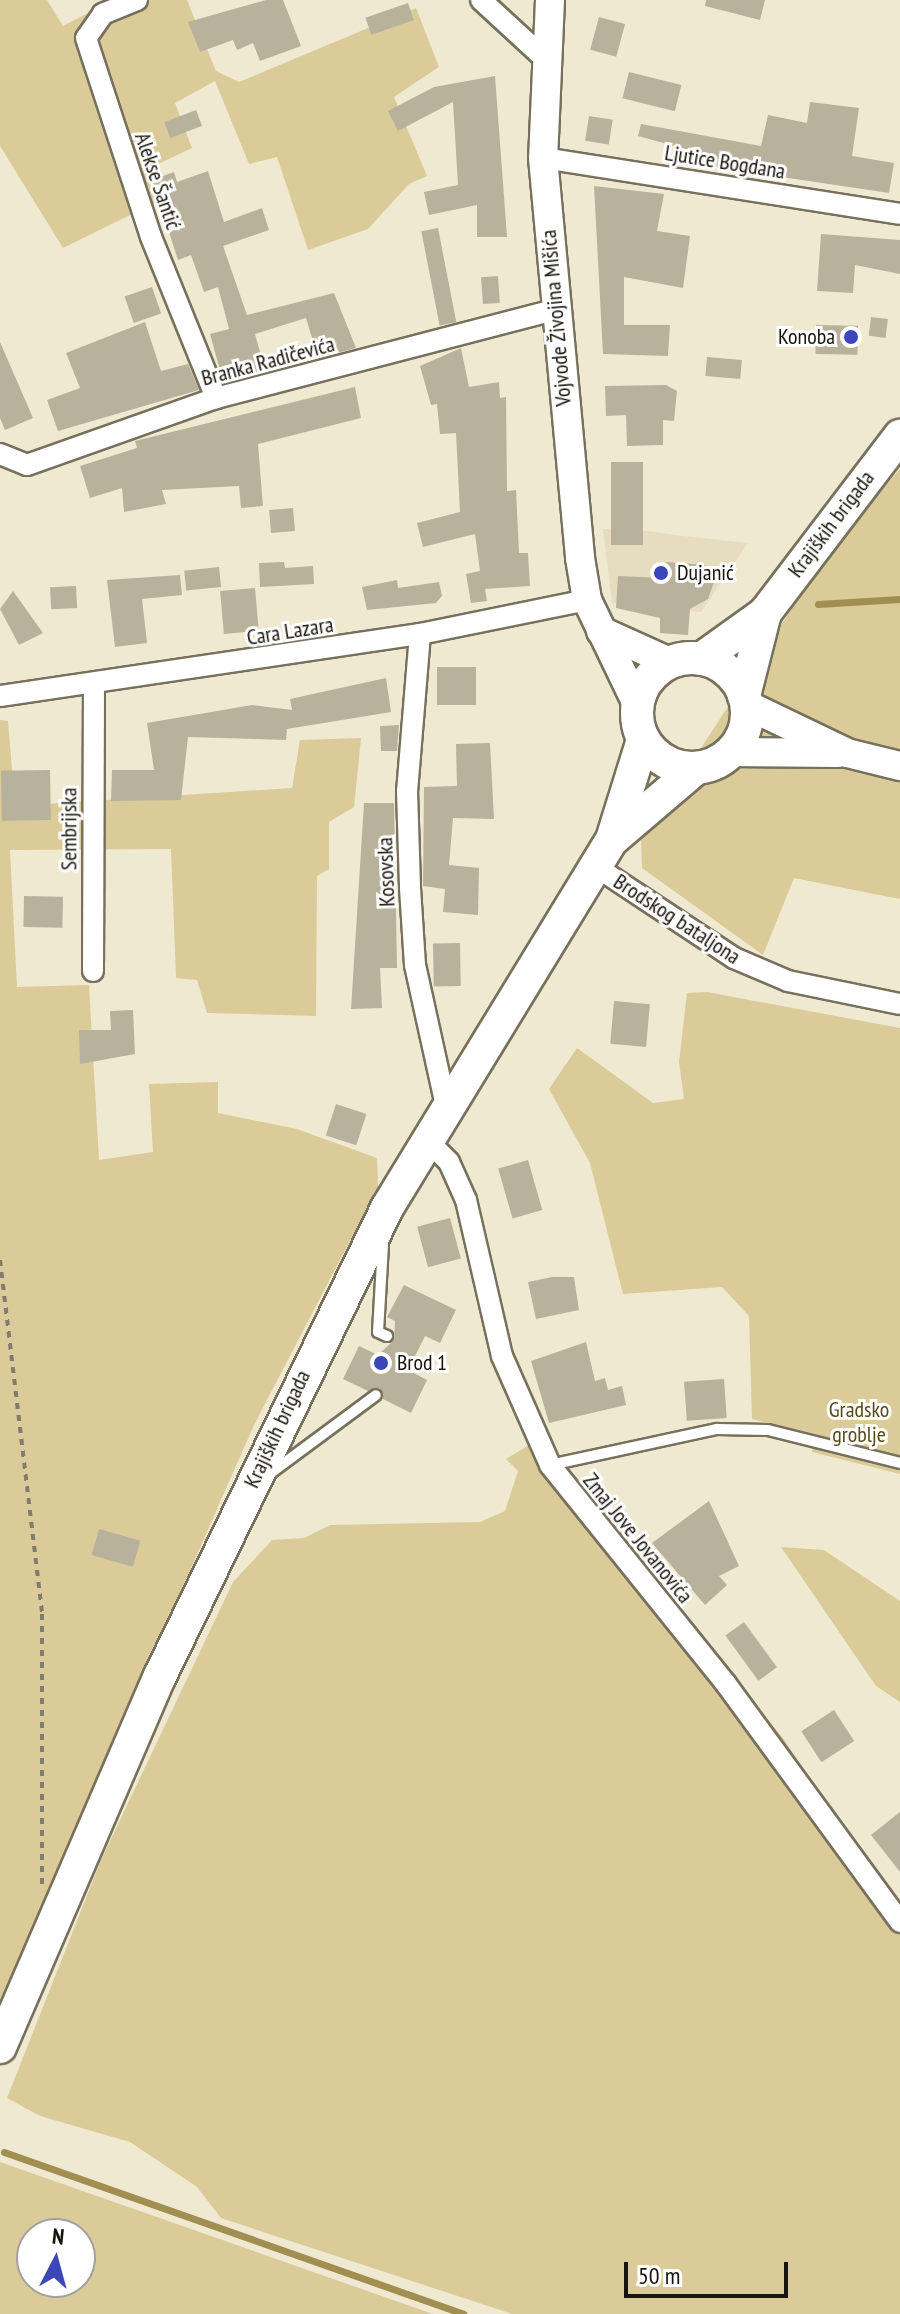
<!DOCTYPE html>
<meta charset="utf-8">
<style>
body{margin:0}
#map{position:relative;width:900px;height:2314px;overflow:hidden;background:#f0e9d2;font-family:"PT Sans Narrow",sans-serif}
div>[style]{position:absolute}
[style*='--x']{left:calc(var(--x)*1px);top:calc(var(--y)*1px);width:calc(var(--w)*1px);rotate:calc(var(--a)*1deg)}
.built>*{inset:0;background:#e6dcbf}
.green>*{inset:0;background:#dacb99}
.stream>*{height:7px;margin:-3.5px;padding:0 3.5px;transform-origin:3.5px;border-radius:3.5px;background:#a18f51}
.building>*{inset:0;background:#b8b19c;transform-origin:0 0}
.path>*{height:4px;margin-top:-2px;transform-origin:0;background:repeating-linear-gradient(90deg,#817c6d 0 6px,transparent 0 12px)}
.roads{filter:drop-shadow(2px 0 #77705c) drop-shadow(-2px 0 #77705c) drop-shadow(0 2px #77705c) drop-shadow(0 -2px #77705c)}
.lane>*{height:10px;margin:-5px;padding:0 5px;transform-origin:5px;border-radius:5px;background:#fff}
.street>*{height:20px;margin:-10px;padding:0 10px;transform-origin:10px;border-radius:10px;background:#fff}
.secondary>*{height:28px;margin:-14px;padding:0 14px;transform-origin:14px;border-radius:14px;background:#fff}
.primary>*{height:32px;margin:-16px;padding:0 16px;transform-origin:16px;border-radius:16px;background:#fff}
.primary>.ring{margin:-16px;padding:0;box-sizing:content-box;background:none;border:32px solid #fff;border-radius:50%}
.dots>*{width:22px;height:22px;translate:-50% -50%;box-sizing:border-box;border:4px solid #fff;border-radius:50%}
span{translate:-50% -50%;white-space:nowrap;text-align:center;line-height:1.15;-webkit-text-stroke:6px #fff;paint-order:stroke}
.street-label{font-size:22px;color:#16140c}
.poi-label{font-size:22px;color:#16140c}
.right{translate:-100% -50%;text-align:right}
.left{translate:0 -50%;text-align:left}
.park-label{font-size:22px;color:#574a19}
.north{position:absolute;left:16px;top:2218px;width:80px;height:80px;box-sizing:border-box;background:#fff;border:2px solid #a2a19e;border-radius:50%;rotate:6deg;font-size:22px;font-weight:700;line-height:32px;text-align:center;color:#16140c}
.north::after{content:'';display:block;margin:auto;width:28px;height:36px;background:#3b46b9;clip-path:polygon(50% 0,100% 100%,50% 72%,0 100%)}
.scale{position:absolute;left:624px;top:2262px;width:164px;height:36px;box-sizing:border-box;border:4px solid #16140c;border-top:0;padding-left:10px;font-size:24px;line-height:28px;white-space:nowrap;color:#16140c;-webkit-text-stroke:6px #fff;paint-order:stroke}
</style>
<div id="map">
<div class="built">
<div style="clip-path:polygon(626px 528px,683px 536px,748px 543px,701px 612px,612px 603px,603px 529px)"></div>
</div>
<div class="green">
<div style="clip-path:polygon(0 0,47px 0,63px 26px,113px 0,187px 0,216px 71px,239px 82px,416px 8px,439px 67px,394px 97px,427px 176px,409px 184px,368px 229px,308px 250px,277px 157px,249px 164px,215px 81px,175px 103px,192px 148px,158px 164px,171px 195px,63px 248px,0 146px)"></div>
<div style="clip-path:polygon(900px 469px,900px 899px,794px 878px,763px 955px,642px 868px,641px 840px,832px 547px)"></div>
<div style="clip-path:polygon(0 720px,8px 721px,15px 806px,292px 788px,300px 740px,361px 738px,354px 807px,329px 822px,329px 869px,317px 876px,316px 1016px,207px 1013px,197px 980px,176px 978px,171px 849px,10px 850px,17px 987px,89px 985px,99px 1160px,153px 1152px,149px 1084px,218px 1082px,218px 1113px,297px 1129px,377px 1158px,378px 1187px,254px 1425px,0 2002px)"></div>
<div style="clip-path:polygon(707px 992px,900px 1028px,900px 1474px,812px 1452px,815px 1435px,752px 1419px,749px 1316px,722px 1287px,623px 1294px,590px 1163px,549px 1089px,577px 1048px,653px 1103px,684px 1099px,679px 1062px,687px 993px)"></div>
<div style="clip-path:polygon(536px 1441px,783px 1738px,900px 1916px,900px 2314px,512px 2314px,221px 2218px,197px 2187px,130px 2142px,40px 2116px,7px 2098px,101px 1860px,233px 1582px,272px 1540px,304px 1538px,330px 1525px,480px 1522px,505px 1511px,518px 1471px,506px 1459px)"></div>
<div style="clip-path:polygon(781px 1547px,824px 1550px,900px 1601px,900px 1702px,876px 1686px)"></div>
<div style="clip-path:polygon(evenodd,0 2162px,433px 2314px,0 2314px,0 2162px,32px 2234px,80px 2234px,80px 2282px,32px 2282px,32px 2234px)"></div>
</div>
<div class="stream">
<div style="--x:818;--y:604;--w:82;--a:-3.5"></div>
<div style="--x:4;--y:2152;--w:487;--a:19.4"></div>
</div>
<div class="building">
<div style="clip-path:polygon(266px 0,283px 0,301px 46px,260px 61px,253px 43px,237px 50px,233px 40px,200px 52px,188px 22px)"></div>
<div style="clip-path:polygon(706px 0,765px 0,760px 20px,705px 6px)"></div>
<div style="left:408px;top:3px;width:18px;height:45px;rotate:71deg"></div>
<div style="left:599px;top:17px;width:27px;height:34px;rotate:15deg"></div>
<div style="left:629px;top:72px;width:54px;height:27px;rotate:14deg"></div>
<div style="clip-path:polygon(495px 76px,507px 237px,477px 237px,477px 205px,429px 215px,424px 192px,458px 185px,453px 102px,398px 131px,388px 111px,434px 87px)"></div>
<div style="clip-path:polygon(810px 102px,859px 108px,852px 156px,894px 163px,889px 193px,694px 164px,696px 152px,638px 136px,641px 124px,761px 146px,768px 115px,807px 123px)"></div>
<div style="left:196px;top:110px;width:17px;height:34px;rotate:69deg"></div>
<div style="left:589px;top:116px;width:24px;height:25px;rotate:9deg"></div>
<div style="clip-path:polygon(208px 171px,224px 222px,262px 208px,269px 230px,223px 246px,247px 315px,334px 293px,356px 348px,318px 358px,306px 318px,255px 334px,265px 370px,223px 381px,210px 334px,229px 329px,218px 287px,204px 292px,191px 255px,178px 260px,152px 180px,174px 172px,177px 182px)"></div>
<div style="clip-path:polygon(594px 186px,664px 194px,657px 231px,690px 236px,683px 288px,624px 277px,624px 325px,670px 325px,668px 356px,603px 354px)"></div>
<div style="left:438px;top:228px;width:96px;height:17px;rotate:79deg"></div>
<div style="clip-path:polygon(821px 234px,900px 240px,900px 274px,855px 265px,853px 293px,817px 291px)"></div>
<div style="left:498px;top:276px;width:27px;height:17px;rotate:86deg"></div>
<div style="left:152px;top:287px;width:28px;height:29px;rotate:71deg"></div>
<div style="left:871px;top:317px;width:17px;height:19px;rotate:7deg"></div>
<div style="clip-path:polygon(145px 322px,161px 371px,188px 364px,199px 390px,58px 431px,47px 400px,80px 388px,66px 353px)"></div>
<div style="left:816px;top:325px;width:42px;height:29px;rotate:1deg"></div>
<div style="clip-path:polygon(0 342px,33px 418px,5px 430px,0 418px)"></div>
<div style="clip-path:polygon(461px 348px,469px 387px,499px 382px,500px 398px,506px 397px,507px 491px,516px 490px,519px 553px,528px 553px,530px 586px,485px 589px,487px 601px,471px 603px,466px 574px,480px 571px,475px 534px,423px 547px,417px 523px,460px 512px,456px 433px,440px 434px,437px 404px,431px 405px,420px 366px)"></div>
<div style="left:707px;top:357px;width:35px;height:19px;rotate:5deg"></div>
<div style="clip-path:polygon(666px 385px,677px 391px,674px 421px,663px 420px,663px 445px,627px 446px,626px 415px,606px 416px,605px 386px)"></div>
<div style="clip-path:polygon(355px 387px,361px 418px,258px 444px,263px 506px,241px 508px,239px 486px,162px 490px,166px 504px,124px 512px,122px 488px,90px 498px,80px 466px,137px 448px,135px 441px)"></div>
<div style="left:611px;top:462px;width:32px;height:83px"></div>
<div style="left:293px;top:508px;width:23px;height:24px;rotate:85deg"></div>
<div style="clip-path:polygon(284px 562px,285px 568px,313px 566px,314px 584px,260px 587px,259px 563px)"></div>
<div style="clip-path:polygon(666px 562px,705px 565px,714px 582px,708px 599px,690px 609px,688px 635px,660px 633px,660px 618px,616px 608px,618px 576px,665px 578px)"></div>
<div style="left:219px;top:567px;width:20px;height:35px;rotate:84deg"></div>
<div style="clip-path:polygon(180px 575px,182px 595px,142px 599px,147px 643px,115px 647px,107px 580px)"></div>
<div style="clip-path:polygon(397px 580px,398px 588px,439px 582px,442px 596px,436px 603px,367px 610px,362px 587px)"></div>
<div style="left:76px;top:586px;width:22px;height:26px;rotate:87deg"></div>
<div style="left:255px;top:588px;width:43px;height:35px;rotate:85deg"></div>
<div style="clip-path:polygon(13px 591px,43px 633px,19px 645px,0 609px)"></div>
<div style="left:437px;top:667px;width:39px;height:38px"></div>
<div style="clip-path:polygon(386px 678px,391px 712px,287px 729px,286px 740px,188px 737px,181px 800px,111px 801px,112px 770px,154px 770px,147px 723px,252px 705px,292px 710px,290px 699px)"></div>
<div style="clip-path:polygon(399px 725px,397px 751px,381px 751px,380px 726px)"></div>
<div style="clip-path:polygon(490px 743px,494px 819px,453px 818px,449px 865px,479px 868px,478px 915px,443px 912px,445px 889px,423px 886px,424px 787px,457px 786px,456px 744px)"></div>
<div style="left:50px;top:770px;width:50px;height:49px;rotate:89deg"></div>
<div style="clip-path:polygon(364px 803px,394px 803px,397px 968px,380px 968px,382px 1008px,351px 1009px)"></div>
<div style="left:24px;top:896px;width:39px;height:31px;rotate:1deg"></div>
<div style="left:460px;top:943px;width:43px;height:27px;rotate:89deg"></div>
<div style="left:614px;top:1001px;width:36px;height:43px;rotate:5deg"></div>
<div style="clip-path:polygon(133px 1010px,135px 1054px,80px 1064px,79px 1030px,111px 1030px,110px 1011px)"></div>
<div style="left:336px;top:1104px;width:32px;height:33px;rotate:18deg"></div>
<div style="left:528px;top:1160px;width:52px;height:31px;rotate:74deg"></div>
<div style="left:450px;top:1218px;width:42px;height:34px;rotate:75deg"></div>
<div style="clip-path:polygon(552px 1277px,574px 1277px,579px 1310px,536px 1319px,528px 1282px)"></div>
<div style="clip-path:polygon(404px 1285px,456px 1310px,440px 1343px,425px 1336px,408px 1370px,427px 1380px,411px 1413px,383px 1399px,380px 1388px,368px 1391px,343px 1379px,359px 1346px,378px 1355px,394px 1340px,395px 1321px,387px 1317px)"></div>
<div style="clip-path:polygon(586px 1342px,595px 1381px,605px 1378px,608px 1390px,622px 1386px,626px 1405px,549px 1423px,531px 1361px)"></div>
<div style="left:724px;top:1379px;width:39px;height:40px;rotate:86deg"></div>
<div style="clip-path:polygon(709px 1501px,739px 1566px,719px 1576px,727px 1585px,705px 1605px,652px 1543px)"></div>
<div style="left:99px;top:1529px;width:43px;height:27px;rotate:16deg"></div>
<div style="left:744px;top:1622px;width:56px;height:23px;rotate:54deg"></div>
<div style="left:834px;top:1710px;width:37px;height:39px;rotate:57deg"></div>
<div style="clip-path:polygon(900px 1812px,900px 1872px,871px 1835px)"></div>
</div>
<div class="path">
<div style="--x:0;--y:1260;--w:356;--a:83.2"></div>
<div style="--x:42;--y:1614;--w:271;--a:90"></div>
</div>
<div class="roads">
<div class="lane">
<div style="--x:383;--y:1245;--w:87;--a:93.3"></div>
<div style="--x:378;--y:1332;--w:10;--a:24"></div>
<div style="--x:550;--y:1465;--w:171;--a:-12.2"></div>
<div style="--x:717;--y:1429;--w:51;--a:1.1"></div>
<div style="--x:768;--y:1430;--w:136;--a:14"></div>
<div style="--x:268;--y:1475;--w:134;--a:-36.5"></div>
</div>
<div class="street">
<div style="--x:137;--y:0;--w:37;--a:158"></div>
<div style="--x:103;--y:14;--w:29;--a:125"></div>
<div style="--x:86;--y:38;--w:209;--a:71.9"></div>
<div style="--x:151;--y:237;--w:174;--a:68"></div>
<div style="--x:481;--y:0;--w:84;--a:42.6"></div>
<div style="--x:543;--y:158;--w:361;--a:8.9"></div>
<div style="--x:0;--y:454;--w:29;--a:22"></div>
<div style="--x:27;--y:465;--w:201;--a:-19.5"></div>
<div style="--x:216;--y:398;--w:349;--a:-14.6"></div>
<div style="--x:420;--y:634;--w:158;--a:94.7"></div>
<div style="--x:407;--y:791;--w:97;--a:88.2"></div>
<div style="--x:410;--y:888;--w:77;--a:86.3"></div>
<div style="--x:415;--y:965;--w:144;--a:77.6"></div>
<div style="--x:0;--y:696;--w:425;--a:-8.4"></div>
<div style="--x:420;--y:634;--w:170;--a:-11.5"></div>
<div style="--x:595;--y:866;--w:167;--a:33.5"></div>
<div style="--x:734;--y:958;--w:59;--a:23.1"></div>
<div style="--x:788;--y:981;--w:114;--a:11.6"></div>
<div style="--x:93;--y:971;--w:284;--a:-89.8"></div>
<div style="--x:427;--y:1140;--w:31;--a:45"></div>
<div style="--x:449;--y:1162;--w:42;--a:65.9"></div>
<div style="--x:466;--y:1200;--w:160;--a:77"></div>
<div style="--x:502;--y:1356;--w:119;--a:66.2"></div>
<div style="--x:550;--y:1465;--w:281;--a:51.2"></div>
<div style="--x:726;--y:1684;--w:295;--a:53.8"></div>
</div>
<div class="secondary">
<div style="--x:550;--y:0;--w:158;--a:92.5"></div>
<div style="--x:543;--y:158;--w:402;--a:84.7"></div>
<div style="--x:580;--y:558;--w:43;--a:80.5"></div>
<div style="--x:587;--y:600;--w:115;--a:64.3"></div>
<div style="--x:601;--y:631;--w:76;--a:24.2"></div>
<div style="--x:747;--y:705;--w:111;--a:25.6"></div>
<div style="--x:847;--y:753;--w:55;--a:13.8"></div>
<div style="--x:731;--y:752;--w:107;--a:0.5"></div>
</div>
<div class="primary">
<div class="ring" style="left:637px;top:658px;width:78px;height:78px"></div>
<div style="--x:701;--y:659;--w:79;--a:-35.7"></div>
<div style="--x:765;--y:613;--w:223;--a:-52.7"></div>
<div style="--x:744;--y:696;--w:86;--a:-75.8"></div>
<div style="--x:614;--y:833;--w:97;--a:-72.7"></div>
<div style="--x:0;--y:2047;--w:404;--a:-66.7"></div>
<div style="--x:160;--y:1676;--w:520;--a:-64.12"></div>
<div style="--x:387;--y:1208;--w:431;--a:-58.6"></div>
<div style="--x:612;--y:840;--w:109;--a:-40.5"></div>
</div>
</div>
<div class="dots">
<div style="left:851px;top:337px;background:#3b46b9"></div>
<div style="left:661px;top:573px;background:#3b46b9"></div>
<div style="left:381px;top:1363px;background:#3b46b9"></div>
</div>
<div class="street-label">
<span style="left:725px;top:162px;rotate:9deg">Ljutice Bogdana</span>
<span style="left:158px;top:181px;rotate:71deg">Alekse Šantić</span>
<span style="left:556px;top:318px;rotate:-95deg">Vojvode Živojina Mišića</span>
<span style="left:268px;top:361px;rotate:-15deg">Branka Radičevića</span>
<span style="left:831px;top:524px;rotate:-53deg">Krajiških brigada</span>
<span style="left:290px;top:631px;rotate:-9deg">Cara Lazara</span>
<span style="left:69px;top:829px;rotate:-90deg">Sembrijska</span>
<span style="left:386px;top:872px;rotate:-92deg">Kosovska</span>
<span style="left:677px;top:919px;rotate:33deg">Brodskog bataljona</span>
<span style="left:277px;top:1429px;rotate:-65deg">Krajiških brigada</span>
<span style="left:638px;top:1538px;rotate:51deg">Zmaj Jove Jovanovića</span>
</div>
<div class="poi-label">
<span class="right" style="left:835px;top:337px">Konoba</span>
<span class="left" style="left:677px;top:573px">Dujanić</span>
<span class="left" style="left:397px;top:1363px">Brod 1</span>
</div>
<div class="park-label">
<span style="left:859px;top:1422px">Gradsko<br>groblje</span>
</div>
<div class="north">N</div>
<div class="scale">50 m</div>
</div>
